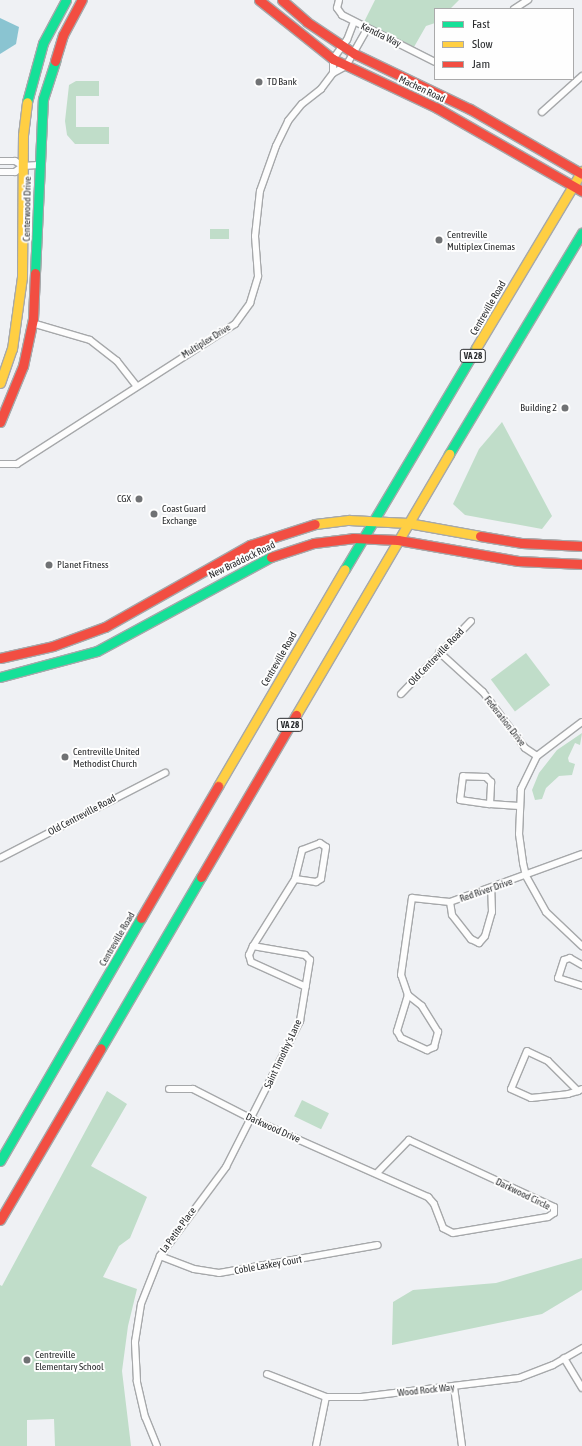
<!DOCTYPE html>
<style>
body{margin:0}
#map{position:relative;width:582px;height:1446px;overflow:hidden;background:#eff1f4;font-family:"Asap Condensed",sans-serif}
div>[style]{position:absolute}
[style*='--x']{left:calc(var(--x)*1px);top:calc(var(--y)*1px);width:calc(var(--w)*1px);rotate:calc(var(--a)*1deg)}
.green>*{inset:0;background:#c0ddc9;transform-origin:0 0}
.water>*{inset:0;background:#8ac4d1}
.roads{filter:drop-shadow(1px 0 #a6a8aa) drop-shadow(-1px 0 #a6a8aa) drop-shadow(0 1px #a6a8aa) drop-shadow(0 -1px #a6a8aa)}
.street>*{height:6px;margin:-3px;padding:0 3px;transform-origin:3px;border-radius:3px;background:#fdfdfd}
.fast>*{height:9px;margin:-4.5px;padding:0 4.5px;transform-origin:4.5px;border-radius:4.5px;background:#16e098}
.slow>*{height:9px;margin:-4.5px;padding:0 4.5px;transform-origin:4.5px;border-radius:4.5px;background:#ffcf43}
.jam>*{height:9px;margin:-4.5px;padding:0 4.5px;transform-origin:4.5px;border-radius:4.5px;background:#f24e42}
.dots>*{width:11px;height:11px;translate:-50% -50%;box-sizing:border-box;border:2px solid #fefefe;border-radius:50%}
span{translate:-50% -50%;white-space:nowrap;text-align:center;line-height:1.15;-webkit-text-stroke:4px #fefefe;paint-order:stroke}
.shield-label span{padding:1px 3px;background:#fefefe;border:1px solid;border-radius:3px;-webkit-text-stroke-width:0}
.shield-label{font-size:9px;color:#2b2d2f;font-weight:700}
.street-label{font-size:10px;color:#2b2d2f}
.poi-label{font-size:10px;color:#2b2d2f}
.left{translate:0 -50%;text-align:left}
.right{translate:-100% -50%;text-align:right}
.legend{position:absolute;left:434px;top:8px;width:140px;height:72px;box-sizing:border-box;background:#fefefe;border:1px solid #aaaaab;margin:0;padding:5px 7px;list-style:none;font-size:12px;color:#2b2d2f}
.legend li{display:flex;align-items:center;gap:8px;height:20px}
.legend b{width:20px;border:1px solid #aaaaab}
</style>
<div id="map">
<div class="green">
<div style="clip-path:polygon(375px 0,459px 0,450px 9px,435px 9px,435px 23px,426px 26px,414px 47px,364px 22px)"></div>
<div style="clip-path:polygon(99px 81px,99px 96px,76px 96px,76px 127px,109px 127px,109px 144px,75px 144px,67px 135px,65px 121px,69px 85px,76px 81px)"></div>
<div style="left:210px;top:229px;width:19px;height:10px"></div>
<div style="clip-path:polygon(502px 422px,552px 516px,542px 529px,465px 515px,453px 504px,479px 449px)"></div>
<div style="left:526px;top:653px;width:40px;height:44px;rotate:53deg"></div>
<div style="clip-path:polygon(582px 733px,580px 745px,575px 743px,568px 758px,569px 762px,575px 764px,572px 775px,559px 776px,546px 788px,542px 799px,535px 800px,532px 790px,539px 773px,557px 750px)"></div>
<div style="clip-path:polygon(107px 1091px,127px 1104px,91px 1166px,147px 1197px,130px 1238px,119px 1246px,103px 1277px,137px 1289px,128px 1326px,122px 1371px,131px 1446px,55px 1446px,54px 1419px,27px 1420px,27px 1446px,0 1446px,0 1285px,2px 1286px)"></div>
<div style="left:302px;top:1100px;width:30px;height:18px;rotate:26deg"></div>
<div style="clip-path:polygon(582px 1258px,582px 1290px,542px 1314px,392px 1345px,393px 1302px,413px 1290px,496px 1283px)"></div>
</div>
<div class="water">
<div style="clip-path:polygon(0 18px,19px 27px,16px 44px,0 54px)"></div>
</div>
<div class="roads">
<div class="street">
<div style="--x:339;--y:0;--w:8;--a:104"></div>
<div style="--x:337;--y:8;--w:9;--a:54"></div>
<div style="--x:342;--y:15;--w:104;--a:26.8"></div>
<div style="--x:514;--y:9;--w:17;--a:-33"></div>
<div style="--x:333;--y:73;--w:14;--a:-90"></div>
<div style="--x:333;--y:59;--w:24;--a:-54"></div>
<div style="--x:347;--y:40;--w:19;--a:-69"></div>
<div style="--x:542;--y:112;--w:54;--a:-42"></div>
<div style="--x:0;--y:161;--w:15;--a:0"></div>
<div style="--x:15;--y:161;--w:9;--a:32"></div>
<div style="--x:0;--y:172;--w:15;--a:0"></div>
<div style="--x:15;--y:172;--w:10;--a:-37"></div>
<div style="--x:23;--y:166;--w:15;--a:-4"></div>
<div style="--x:32;--y:323;--w:60;--a:16.3"></div>
<div style="--x:90;--y:340;--w:34;--a:38"></div>
<div style="--x:117;--y:361;--w:31;--a:52"></div>
<div style="--x:0;--y:464;--w:17;--a:0"></div>
<div style="--x:17;--y:464;--w:259;--a:-32.7"></div>
<div style="--x:235;--y:324;--w:26;--a:-54"></div>
<div style="--x:250;--y:303;--w:28;--a:-73"></div>
<div style="--x:258;--y:276;--w:40;--a:-94.3"></div>
<div style="--x:255;--y:236;--w:45;--a:-83.7"></div>
<div style="--x:260;--y:191;--w:48;--a:-70.4"></div>
<div style="--x:276;--y:146;--w:28;--a:-64"></div>
<div style="--x:288;--y:121;--w:22;--a:-51"></div>
<div style="--x:302;--y:104;--w:24;--a:-38"></div>
<div style="--x:321;--y:89;--w:20;--a:-53"></div>
<div style="--x:333;--y:73;--w:15;--a:-28"></div>
<div style="--x:346;--y:66;--w:43;--a:-60.4"></div>
<div style="--x:439;--y:652;--w:59;--a:42.3"></div>
<div style="--x:483;--y:692;--w:70;--a:53.1"></div>
<div style="--x:525;--y:748;--w:14;--a:34"></div>
<div style="--x:537;--y:756;--w:37;--a:116"></div>
<div style="--x:521;--y:789;--w:45;--a:92.5"></div>
<div style="--x:519;--y:834;--w:29;--a:82"></div>
<div style="--x:523;--y:863;--w:13;--a:77"></div>
<div style="--x:526;--y:876;--w:41;--a:60.9"></div>
<div style="--x:546;--y:912;--w:50;--a:43.4"></div>
<div style="--x:401;--y:694;--w:101;--a:-46.2"></div>
<div style="--x:537;--y:756;--w:56;--a:-37.1"></div>
<div style="--x:490;--y:804;--w:22;--a:-87"></div>
<div style="--x:491;--y:782;--w:7;--a:-135"></div>
<div style="--x:486;--y:777;--w:23;--a:-178"></div>
<div style="--x:463;--y:776;--w:24;--a:97"></div>
<div style="--x:460;--y:800;--w:30;--a:8"></div>
<div style="--x:490;--y:804;--w:29;--a:4"></div>
<div style="--x:0;--y:858;--w:186;--a:-27.3"></div>
<div style="--x:450;--y:902;--w:13;--a:81"></div>
<div style="--x:452;--y:915;--w:31;--a:52"></div>
<div style="--x:471;--y:939;--w:9;--a:27"></div>
<div style="--x:479;--y:943;--w:9;--a:-49"></div>
<div style="--x:485;--y:936;--w:25;--a:-74"></div>
<div style="--x:492;--y:912;--w:23;--a:-92"></div>
<div style="--x:253;--y:946;--w:10;--a:114"></div>
<div style="--x:249;--y:955;--w:7;--a:74"></div>
<div style="--x:251;--y:962;--w:60;--a:24.4"></div>
<div style="--x:582;--y:965;--w:14;--a:-150"></div>
<div style="--x:570;--y:958;--w:6;--a:162"></div>
<div style="--x:564;--y:960;--w:19;--a:108"></div>
<div style="--x:558;--y:978;--w:25;--a:18"></div>
<div style="--x:408;--y:995;--w:38;--a:107"></div>
<div style="--x:397;--y:1031;--w:8;--a:60"></div>
<div style="--x:401;--y:1038;--w:29;--a:25"></div>
<div style="--x:427;--y:1050;--w:8;--a:-23"></div>
<div style="--x:434;--y:1047;--w:16;--a:-75"></div>
<div style="--x:438;--y:1032;--w:31;--a:-122"></div>
<div style="--x:422;--y:1006;--w:18;--a:-142"></div>
<div style="--x:408;--y:995;--w:21;--a:-109"></div>
<div style="--x:401;--y:975;--w:78;--a:-81.9"></div>
<div style="--x:412;--y:898;--w:38;--a:6"></div>
<div style="--x:450;--y:902;--w:140;--a:-20"></div>
<div style="--x:169;--y:1089;--w:24;--a:0"></div>
<div style="--x:193;--y:1089;--w:66;--a:27"></div>
<div style="--x:252;--y:1119;--w:193;--a:23.9"></div>
<div style="--x:428;--y:1197;--w:9;--a:49"></div>
<div style="--x:434;--y:1204;--w:26;--a:69"></div>
<div style="--x:443;--y:1228;--w:11;--a:27"></div>
<div style="--x:453;--y:1233;--w:96;--a:-9.6"></div>
<div style="--x:548;--y:1217;--w:7;--a:-34"></div>
<div style="--x:554;--y:1213;--w:6;--a:-90"></div>
<div style="--x:554;--y:1207;--w:160;--a:-155.2"></div>
<div style="--x:409;--y:1140;--w:46;--a:134.1"></div>
<div style="--x:578;--y:1091;--w:42;--a:-135"></div>
<div style="--x:548;--y:1061;--w:23;--a:-155"></div>
<div style="--x:527;--y:1051;--w:41;--a:112.8"></div>
<div style="--x:511;--y:1089;--w:22;--a:24"></div>
<div style="--x:531;--y:1098;--w:37;--a:-6"></div>
<div style="--x:568;--y:1094;--w:10;--a:-17"></div>
<div style="--x:578;--y:1091;--w:4;--a:-27"></div>
<div style="--x:160;--y:1256;--w:36;--a:21"></div>
<div style="--x:194;--y:1269;--w:25;--a:9"></div>
<div style="--x:219;--y:1273;--w:161;--a:-10"></div>
<div style="--x:564;--y:1358;--w:35;--a:59"></div>
<div style="--x:267;--y:1374;--w:63;--a:21.3"></div>
<div style="--x:326;--y:1397;--w:35;--a:0"></div>
<div style="--x:361;--y:1397;--w:159;--a:-6.9"></div>
<div style="--x:519;--y:1378;--w:36;--a:-21"></div>
<div style="--x:553;--y:1365;--w:34;--a:-30"></div>
<div style="--x:454;--y:1387;--w:60;--a:82.3"></div>
<div style="--x:157;--y:1446;--w:31;--a:-112"></div>
<div style="--x:145;--y:1417;--w:37;--a:-103"></div>
<div style="--x:137;--y:1381;--w:39;--a:-93"></div>
<div style="--x:135;--y:1342;--w:38;--a:-81"></div>
<div style="--x:141;--y:1304;--w:52;--a:-68.4"></div>
<div style="--x:160;--y:1256;--w:111;--a:-53.4"></div>
<div style="--x:226;--y:1167;--w:164;--a:-63.1"></div>
<div style="--x:300;--y:1021;--w:62;--a:-80.7"></div>
<div style="--x:310;--y:960;--w:7;--a:-135"></div>
<div style="--x:305;--y:955;--w:53;--a:-170.2"></div>
<div style="--x:253;--y:946;--w:79;--a:-57.9"></div>
<div style="--x:295;--y:879;--w:30;--a:-76"></div>
<div style="--x:302;--y:850;--w:19;--a:-21"></div>
<div style="--x:320;--y:843;--w:7;--a:34"></div>
<div style="--x:326;--y:847;--w:32;--a:99"></div>
<div style="--x:321;--y:879;--w:6;--a:149"></div>
<div style="--x:316;--y:882;--w:21;--a:-172"></div>
<div style="--x:316;--y:1446;--w:50;--a:-78.5"></div>
</div>
<div class="fast">
<div style="--x:27;--y:102;--w:61;--a:-74.8"></div>
<div style="--x:43;--y:43;--w:49;--a:-61.9"></div>
<div style="--x:35;--y:273;--w:174;--a:-87.4"></div>
<div style="--x:43;--y:99;--w:40;--a:-72"></div>
<div style="--x:449;--y:454;--w:258;--a:-59"></div>
<div style="--x:345;--y:569;--w:257;--a:-59.3"></div>
<div style="--x:0;--y:677;--w:100;--a:-15"></div>
<div style="--x:97;--y:651;--w:198;--a:-28.4"></div>
<div style="--x:101;--y:1048;--w:198;--a:-59.7"></div>
<div style="--x:0;--y:1161;--w:281;--a:-59.9"></div>
</div>
<div class="slow">
<div style="--x:476;--y:348;--w:206;--a:-59.1"></div>
<div style="--x:0;--y:383;--w:36;--a:-71"></div>
<div style="--x:12;--y:349;--w:73;--a:-82.1"></div>
<div style="--x:22;--y:277;--w:142;--a:-89.6"></div>
<div style="--x:23;--y:135;--w:33;--a:-83"></div>
<div style="--x:315;--y:524;--w:34;--a:-7"></div>
<div style="--x:349;--y:520;--w:59;--a:2.9"></div>
<div style="--x:408;--y:523;--w:73;--a:10.2"></div>
<div style="--x:296;--y:715;--w:303;--a:-59.6"></div>
<div style="--x:218;--y:786;--w:251;--a:-59.7"></div>
</div>
<div class="jam">
<div style="--x:259;--y:0;--w:95;--a:38.6"></div>
<div style="--x:333;--y:59;--w:115;--a:25.2"></div>
<div style="--x:437;--y:108;--w:167;--a:29.8"></div>
<div style="--x:282;--y:0;--w:33;--a:41"></div>
<div style="--x:307;--y:22;--w:58;--a:33.7"></div>
<div style="--x:355;--y:54;--w:127;--a:25.6"></div>
<div style="--x:470;--y:109;--w:129;--a:30.1"></div>
<div style="--x:55;--y:61;--w:27;--a:-73"></div>
<div style="--x:63;--y:35;--w:40;--a:-62"></div>
<div style="--x:0;--y:422;--w:61;--a:-67.7"></div>
<div style="--x:23;--y:366;--w:48;--a:-78"></div>
<div style="--x:33;--y:319;--w:46;--a:-87.5"></div>
<div style="--x:480;--y:536;--w:43;--a:9.5"></div>
<div style="--x:522;--y:543;--w:60;--a:2.9"></div>
<div style="--x:271;--y:557;--w:45;--a:-18"></div>
<div style="--x:314;--y:543;--w:39;--a:-7"></div>
<div style="--x:353;--y:538;--w:45;--a:2.5"></div>
<div style="--x:398;--y:540;--w:122;--a:9.9"></div>
<div style="--x:518;--y:561;--w:64;--a:2.7"></div>
<div style="--x:0;--y:658;--w:54;--a:-12.8"></div>
<div style="--x:53;--y:646;--w:55;--a:-20.1"></div>
<div style="--x:105;--y:627;--w:167;--a:-29.5"></div>
<div style="--x:250;--y:545;--w:68;--a:-17.9"></div>
<div style="--x:201;--y:877;--w:188;--a:-59.6"></div>
<div style="--x:141;--y:918;--w:153;--a:-59.7"></div>
<div style="--x:0;--y:1220;--w:199;--a:-59.6"></div>
</div>
</div>
<div class="dots">
<div style="left:259px;top:82px;background:#707274"></div>
<div style="left:439px;top:240px;background:#707274"></div>
<div style="left:565px;top:408px;background:#707274"></div>
<div style="left:139px;top:499px;background:#707274"></div>
<div style="left:154px;top:514px;background:#707274"></div>
<div style="left:49px;top:565px;background:#707274"></div>
<div style="left:65px;top:757px;background:#707274"></div>
<div style="left:27px;top:1360px;background:#707274"></div>
</div>
<div class="shield-label">
<span style="left:473px;top:356px">VA 28</span>
<span style="left:290px;top:725px">VA 28</span>
</div>
<div class="street-label">
<span style="left:381px;top:35px;rotate:26deg">Kendra Way</span>
<span style="left:422px;top:89px;rotate:25deg">Machen Road</span>
<span style="left:27px;top:209px;rotate:-89deg">Centerwood Drive</span>
<span style="left:488px;top:308px;rotate:-60deg">Centreville Road</span>
<span style="left:206px;top:341px;rotate:-32deg">Multiplex Drive</span>
<span style="left:242px;top:560px;rotate:-26deg">New Braddock Road</span>
<span style="left:436px;top:657px;rotate:-46deg">Old Centreville Road</span>
<span style="left:279px;top:659px;rotate:-60deg">Centreville Road</span>
<span style="left:505px;top:721px;rotate:52deg">Federation Drive</span>
<span style="left:82px;top:815px;rotate:-28deg">Old Centreville Road</span>
<span style="left:486px;top:890px;rotate:-19deg">Red River Drive</span>
<span style="left:117px;top:939px;rotate:-60deg">Centreville Road</span>
<span style="left:283px;top:1054px;rotate:-65deg">Saint Timothy's Lane</span>
<span style="left:273px;top:1128px;rotate:24deg">Darkwood Drive</span>
<span style="left:523px;top:1194px;rotate:26deg">Darkwood Circle</span>
<span style="left:178px;top:1230px;rotate:-54deg">La Petite Place</span>
<span style="left:268px;top:1265px;rotate:-10deg">Coble Laskey Court</span>
<span style="left:426px;top:1390px;rotate:-6deg">Wood Rock Way</span>
</div>
<div class="poi-label">
<span class="left" style="left:267px;top:82px">TD Bank</span>
<span class="left" style="left:447px;top:240px">Centreville<br>Multiplex Cinemas</span>
<span class="right" style="left:557px;top:408px">Building 2</span>
<span class="right" style="left:131px;top:499px">CGX</span>
<span class="left" style="left:162px;top:514px">Coast Guard<br>Exchange</span>
<span class="left" style="left:57px;top:565px">Planet Fitness</span>
<span class="left" style="left:73px;top:757px">Centreville United<br>Methodist Church</span>
<span class="left" style="left:35px;top:1360px">Centreville<br>Elementary School</span>
</div>
<ul class="legend">
<li><b style="height:5px;background:#16e098"></b>Fast</li>
<li><b style="height:5px;background:#ffcf43"></b>Slow</li>
<li><b style="height:5px;background:#f24e42"></b>Jam</li>
</ul>
</div>
